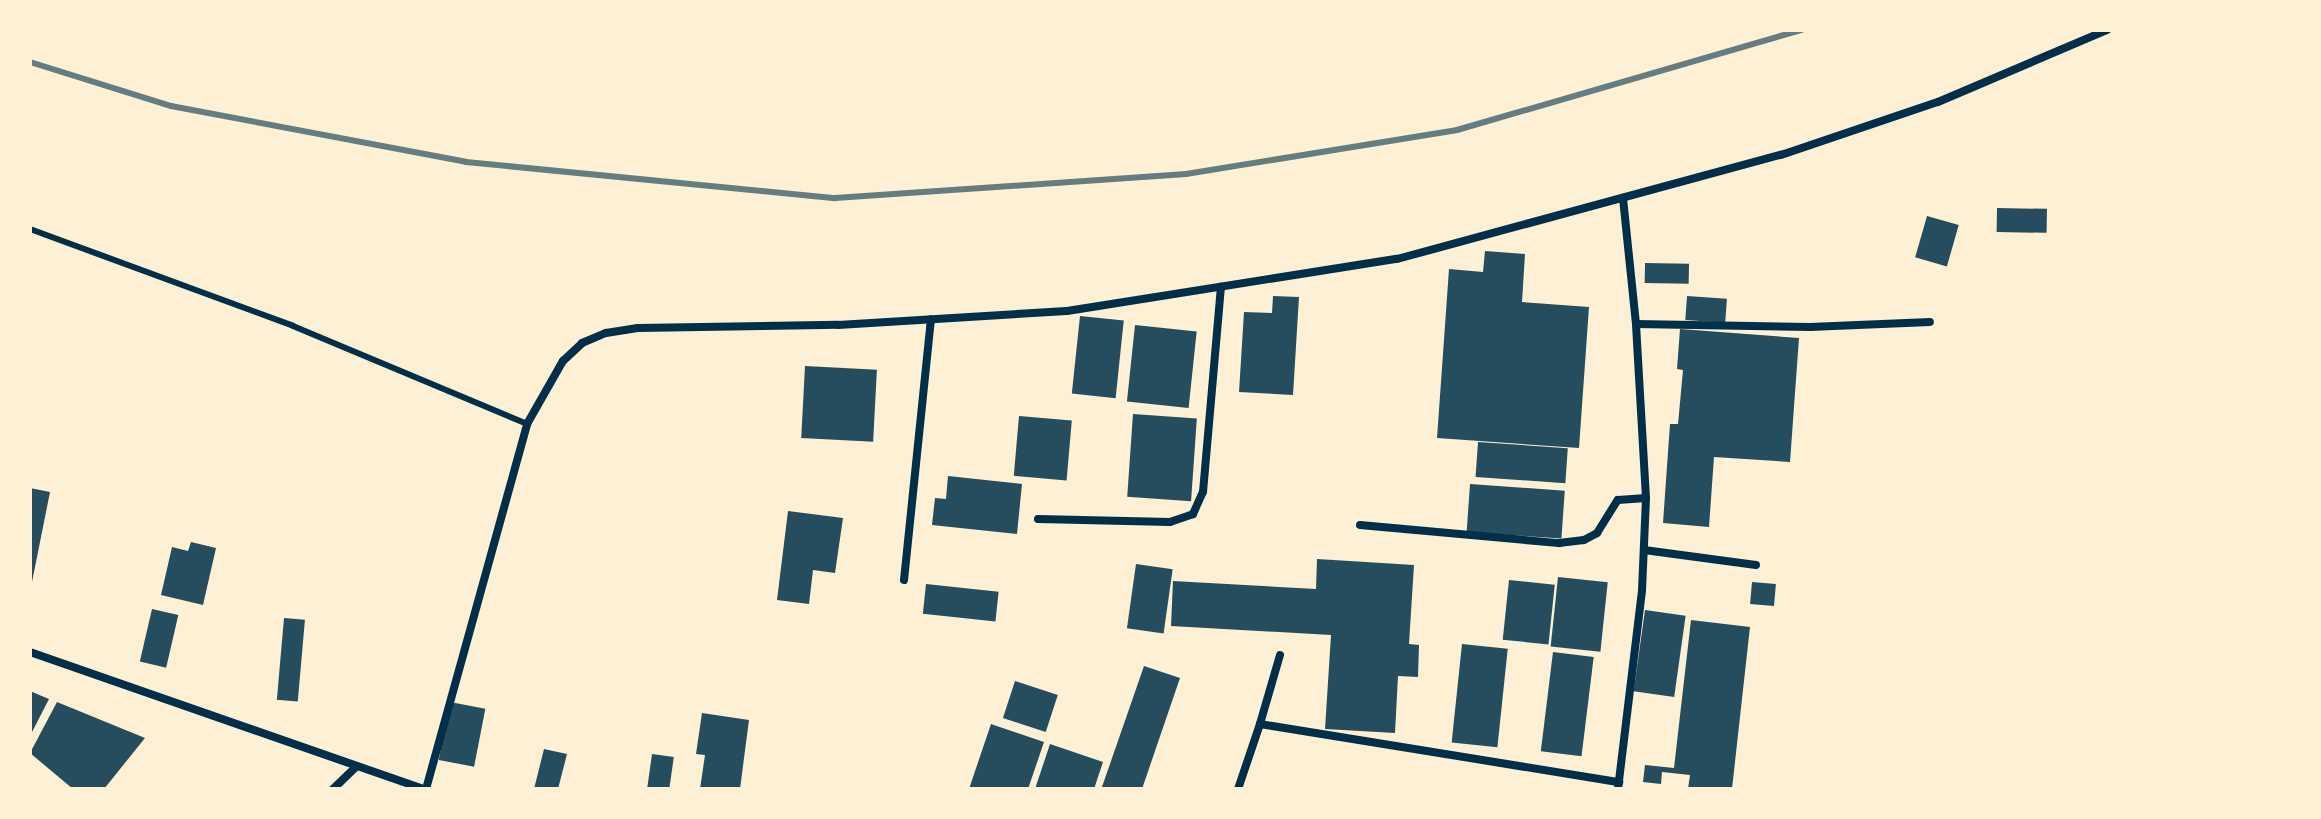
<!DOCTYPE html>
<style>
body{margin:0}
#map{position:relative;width:2321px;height:819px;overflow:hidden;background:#fdf0d5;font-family:"DM Sans",sans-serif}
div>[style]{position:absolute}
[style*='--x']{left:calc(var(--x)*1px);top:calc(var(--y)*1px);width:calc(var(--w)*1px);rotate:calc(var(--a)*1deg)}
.building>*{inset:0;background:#264d5e;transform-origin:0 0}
.service>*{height:6px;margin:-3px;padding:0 3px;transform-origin:3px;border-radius:3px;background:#003049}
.minor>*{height:8px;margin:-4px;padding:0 4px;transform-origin:4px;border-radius:4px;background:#003049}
.rail>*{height:6px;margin:-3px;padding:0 3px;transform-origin:3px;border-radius:3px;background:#657d81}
span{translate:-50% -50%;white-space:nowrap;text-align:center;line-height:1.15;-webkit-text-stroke:6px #fdf0d5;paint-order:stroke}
.frame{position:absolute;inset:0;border:32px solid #fdf0d5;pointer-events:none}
</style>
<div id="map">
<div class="building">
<div style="left:1997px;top:208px;width:50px;height:24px;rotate:1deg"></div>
<div style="left:1927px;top:216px;width:33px;height:43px;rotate:16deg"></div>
<div style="clip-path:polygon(1485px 251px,1525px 254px,1522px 302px,1589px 307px,1579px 448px,1437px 438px,1449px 269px,1483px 272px)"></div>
<div style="left:1645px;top:263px;width:44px;height:20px;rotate:1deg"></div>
<div style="clip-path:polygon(1273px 296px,1299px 297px,1293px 395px,1239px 392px,1244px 312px,1272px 313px)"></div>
<div style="left:1687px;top:296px;width:40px;height:24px;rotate:4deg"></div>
<div style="left:1080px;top:316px;width:44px;height:78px;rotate:6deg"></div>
<div style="left:1135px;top:325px;width:62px;height:77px;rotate:6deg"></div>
<div style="clip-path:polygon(1680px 329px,1799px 338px,1790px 462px,1714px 457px,1709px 527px,1663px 523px,1670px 424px,1678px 424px,1683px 370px,1677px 369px)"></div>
<div style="left:805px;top:366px;width:72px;height:72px;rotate:3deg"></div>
<div style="left:1133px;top:414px;width:64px;height:83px;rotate:4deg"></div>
<div style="left:1019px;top:416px;width:53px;height:60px;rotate:5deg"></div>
<div style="left:1478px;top:442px;width:90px;height:35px;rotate:4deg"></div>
<div style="clip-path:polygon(948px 476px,1022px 484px,1017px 534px,932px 525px,935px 498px,946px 499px)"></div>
<div style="left:1470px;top:484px;width:95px;height:48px;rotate:4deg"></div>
<div style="clip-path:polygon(30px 488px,50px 492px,31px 587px,30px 587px)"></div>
<div style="clip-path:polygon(788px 511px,843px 518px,835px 573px,813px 570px,809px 604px,777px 600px)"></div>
<div style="clip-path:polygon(191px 542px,216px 548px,203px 605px,161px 595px,172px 547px,188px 551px)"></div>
<div style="clip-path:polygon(1317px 559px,1414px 565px,1409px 644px,1419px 645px,1418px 677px,1398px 676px,1395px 733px,1325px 729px,1331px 635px,1171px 626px,1173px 581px,1316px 589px)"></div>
<div style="left:1136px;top:564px;width:37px;height:65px;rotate:8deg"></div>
<div style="left:1558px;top:577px;width:50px;height:70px;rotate:6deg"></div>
<div style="left:1509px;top:580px;width:46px;height:60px;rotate:6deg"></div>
<div style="left:1752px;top:582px;width:24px;height:22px;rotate:5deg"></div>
<div style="left:926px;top:584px;width:73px;height:30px;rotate:6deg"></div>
<div style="left:152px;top:609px;width:27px;height:54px;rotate:13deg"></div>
<div style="left:1645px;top:610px;width:41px;height:82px;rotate:8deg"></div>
<div style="left:284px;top:618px;width:21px;height:82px;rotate:5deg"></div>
<div style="clip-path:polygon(1691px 620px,1750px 627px,1732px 789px,1688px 789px,1690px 775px,1662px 772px,1661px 784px,1643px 782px,1645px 765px,1674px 768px)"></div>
<div style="left:1462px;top:644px;width:46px;height:99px;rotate:6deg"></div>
<div style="left:1553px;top:652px;width:41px;height:100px;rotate:7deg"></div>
<div style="clip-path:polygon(1144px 666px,1180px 678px,1142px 789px,1108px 789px,1102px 787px)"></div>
<div style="left:1015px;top:681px;width:45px;height:39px;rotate:18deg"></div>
<div style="clip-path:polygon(30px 691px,49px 699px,30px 736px)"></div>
<div style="clip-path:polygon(57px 702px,145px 738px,104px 789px,73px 789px,30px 753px)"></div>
<div style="left:450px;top:702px;width:36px;height:59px;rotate:11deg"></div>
<div style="clip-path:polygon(702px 713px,749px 720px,740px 789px,700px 789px,705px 755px,696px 754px)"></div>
<div style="clip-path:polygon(991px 724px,1044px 742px,1028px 789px,969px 789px)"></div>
<div style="clip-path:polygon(1050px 744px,1103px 762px,1094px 789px,1035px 789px)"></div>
<div style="clip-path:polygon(544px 749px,567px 754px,558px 789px,534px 789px)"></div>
<div style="left:652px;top:754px;width:22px;height:35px;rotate:8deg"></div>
</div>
<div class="service">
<div style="--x:30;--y:229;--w:280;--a:20.2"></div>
<div style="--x:293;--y:326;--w:254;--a:22.7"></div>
</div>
<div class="minor">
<div style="--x:1636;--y:324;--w:174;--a:1"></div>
<div style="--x:1810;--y:327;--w:120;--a:-2.4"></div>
<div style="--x:1038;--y:519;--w:132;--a:1.3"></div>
<div style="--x:1170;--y:522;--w:24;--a:-19"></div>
<div style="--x:1193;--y:514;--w:24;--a:-66"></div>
<div style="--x:1203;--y:492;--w:206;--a:-85"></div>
<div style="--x:1360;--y:525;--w:200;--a:5.2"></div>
<div style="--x:1559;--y:543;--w:25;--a:-7"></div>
<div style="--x:1584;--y:540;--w:15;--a:-28"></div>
<div style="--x:1597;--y:533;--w:39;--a:-58"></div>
<div style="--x:1618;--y:500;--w:28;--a:-4"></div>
<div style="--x:1644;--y:550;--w:113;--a:7.6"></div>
<div style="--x:904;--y:580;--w:262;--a:-84.1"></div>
<div style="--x:30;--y:652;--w:416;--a:19.2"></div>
<div style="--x:1280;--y:655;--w:72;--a:106.2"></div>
<div style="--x:1260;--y:724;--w:364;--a:9.2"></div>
<div style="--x:333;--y:789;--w:32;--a:-44"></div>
<div style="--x:426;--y:789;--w:379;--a:-74.5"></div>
<div style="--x:527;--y:424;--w:73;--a:-60.3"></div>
<div style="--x:563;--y:361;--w:26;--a:-43"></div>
<div style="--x:582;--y:343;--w:26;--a:-23"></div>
<div style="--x:606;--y:333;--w:32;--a:-9"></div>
<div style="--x:638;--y:328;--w:200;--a:-0.9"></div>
<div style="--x:838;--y:325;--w:229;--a:-3.5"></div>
<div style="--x:1067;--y:311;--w:334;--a:-9"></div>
<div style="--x:1397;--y:259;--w:398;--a:-15.2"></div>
<div style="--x:1781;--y:155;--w:166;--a:-18.7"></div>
<div style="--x:1938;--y:102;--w:184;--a:-23.1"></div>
<div style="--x:1238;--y:789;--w:69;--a:-71.3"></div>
<div style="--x:1618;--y:789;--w:200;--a:-83.1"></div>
<div style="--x:1642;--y:590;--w:92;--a:-87.5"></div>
<div style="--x:1646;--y:498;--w:174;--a:-93.3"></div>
<div style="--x:1636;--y:324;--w:127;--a:-95.9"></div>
</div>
<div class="rail">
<div style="--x:30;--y:62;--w:148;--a:17.3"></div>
<div style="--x:171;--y:106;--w:300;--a:10.7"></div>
<div style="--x:466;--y:162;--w:371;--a:5.6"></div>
<div style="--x:835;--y:198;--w:352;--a:-3.9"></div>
<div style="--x:1186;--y:174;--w:275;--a:-9.2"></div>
<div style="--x:1457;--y:130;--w:359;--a:-16.2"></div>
</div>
<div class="frame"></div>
</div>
